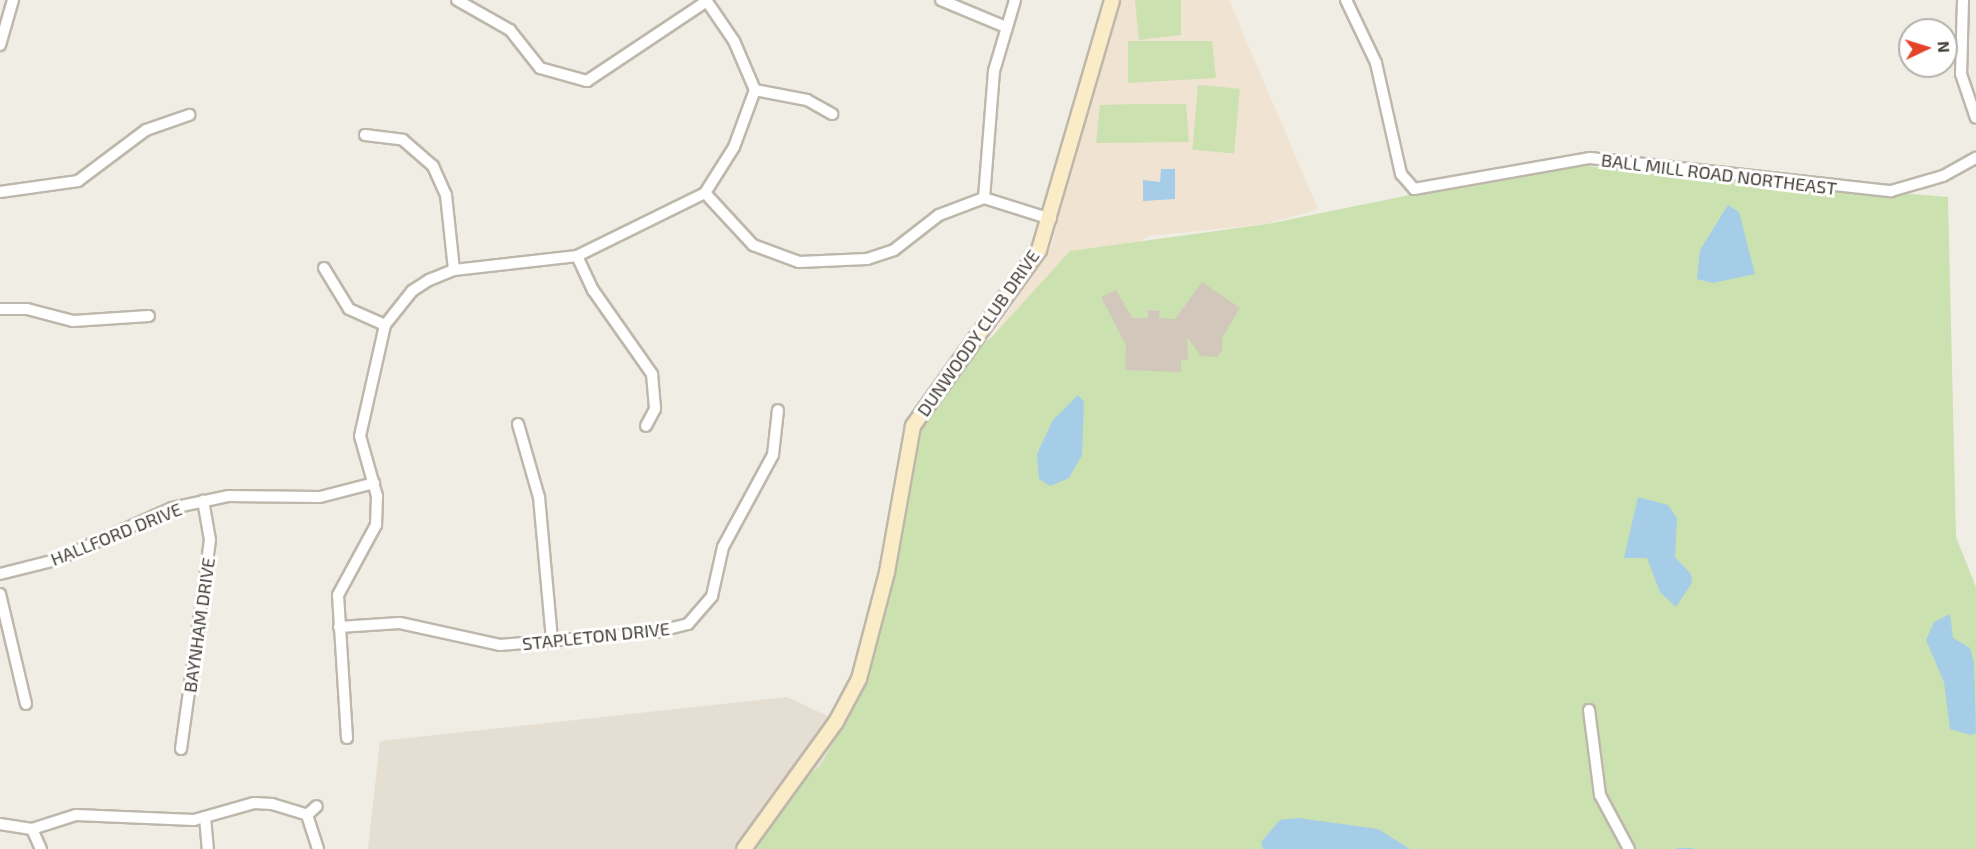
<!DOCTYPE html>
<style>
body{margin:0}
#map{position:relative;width:1976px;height:849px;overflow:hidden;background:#f0ede4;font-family:"Exo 2",sans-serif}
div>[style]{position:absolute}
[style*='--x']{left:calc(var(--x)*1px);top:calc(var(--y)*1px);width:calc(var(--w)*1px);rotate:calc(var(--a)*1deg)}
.residential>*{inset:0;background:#e4ded3}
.commercial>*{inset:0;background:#f1e3d1}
.green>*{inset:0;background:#cbe1b0;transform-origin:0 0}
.water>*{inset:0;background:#a5cde8}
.stream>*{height:2px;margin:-1px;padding:0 1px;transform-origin:1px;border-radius:1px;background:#a5cde8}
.building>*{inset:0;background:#d1c8bb}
.roads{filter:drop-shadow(2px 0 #beb7ab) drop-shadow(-2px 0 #beb7ab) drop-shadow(0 2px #beb7ab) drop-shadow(0 -2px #beb7ab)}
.street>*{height:10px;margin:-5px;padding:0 5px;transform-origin:5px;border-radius:5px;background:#fff}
.secondary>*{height:14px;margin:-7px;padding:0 7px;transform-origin:7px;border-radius:7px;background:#f9ecc6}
span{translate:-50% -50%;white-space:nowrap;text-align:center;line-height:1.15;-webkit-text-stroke:6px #fff;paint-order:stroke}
.street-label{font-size:18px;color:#423d35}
.north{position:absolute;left:1898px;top:18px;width:60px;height:60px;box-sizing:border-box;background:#fff;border:2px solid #b3b1ae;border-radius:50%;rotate:86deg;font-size:16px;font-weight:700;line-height:24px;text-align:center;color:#423d35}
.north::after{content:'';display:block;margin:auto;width:21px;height:27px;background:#e54327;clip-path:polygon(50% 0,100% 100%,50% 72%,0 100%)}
</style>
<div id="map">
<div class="residential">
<div style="clip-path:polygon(787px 697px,843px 723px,820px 766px,773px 802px,748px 849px,368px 849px,380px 741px)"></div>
</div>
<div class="commercial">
<div style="clip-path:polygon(1118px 0,1229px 0,1318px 209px,1267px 224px,1149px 236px,992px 337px,1052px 245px,1089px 83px)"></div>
</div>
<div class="green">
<div style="clip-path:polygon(1135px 0,1181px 0,1181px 35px,1139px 40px)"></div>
<div style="clip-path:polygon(1128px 41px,1212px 41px,1216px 78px,1128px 83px)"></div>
<div style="left:1198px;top:85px;width:42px;height:65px;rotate:5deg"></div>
<div style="clip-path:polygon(1139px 104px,1186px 104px,1189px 142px,1096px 143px,1100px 105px)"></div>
<div style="clip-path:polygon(1562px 164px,1948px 197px,1956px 537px,1976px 587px,1976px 849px,748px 849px,773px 802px,820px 766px,854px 704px,902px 535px,901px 442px,951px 367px,992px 337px,1070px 251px,1267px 224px)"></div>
</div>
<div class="water">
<div style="clip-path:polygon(1161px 169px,1175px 169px,1175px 199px,1143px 201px,1143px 180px,1160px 182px)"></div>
<div style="clip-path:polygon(1728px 205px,1739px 212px,1755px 274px,1713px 283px,1697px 279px,1700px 250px)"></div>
<div style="clip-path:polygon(1078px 395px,1084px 402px,1082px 455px,1069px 478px,1050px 486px,1039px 479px,1037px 454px,1053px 420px)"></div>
<div style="clip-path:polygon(1638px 497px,1668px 505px,1677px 518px,1675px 557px,1691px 574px,1692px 583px,1676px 607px,1660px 592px,1647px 558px,1624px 558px)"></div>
<div style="clip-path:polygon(1950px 614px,1953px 638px,1970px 648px,1974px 663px,1976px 733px,1971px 735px,1950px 729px,1944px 682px,1926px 640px,1934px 622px)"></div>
<div style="clip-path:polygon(1298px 818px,1378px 829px,1410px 849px,1263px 849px,1261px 842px,1280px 820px)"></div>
</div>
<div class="stream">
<div style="--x:1678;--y:849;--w:15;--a:0"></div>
</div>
<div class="building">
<div style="clip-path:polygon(1202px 282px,1240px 308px,1222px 338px,1222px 351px,1217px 357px,1201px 356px,1187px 337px,1188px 360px,1181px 360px,1181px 372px,1125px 370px,1126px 345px,1101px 297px,1116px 290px,1132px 318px,1148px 318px,1148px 310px,1160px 311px,1159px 318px,1175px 319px)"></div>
</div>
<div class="roads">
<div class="street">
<div style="--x:457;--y:0;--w:61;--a:29.5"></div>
<div style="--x:510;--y:30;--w:48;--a:51.7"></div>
<div style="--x:540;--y:68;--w:49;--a:15.5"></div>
<div style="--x:587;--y:81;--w:144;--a:-33.7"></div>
<div style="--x:941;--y:0;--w:70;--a:22.6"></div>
<div style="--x:1346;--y:0;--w:70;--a:64.5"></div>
<div style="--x:1376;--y:63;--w:114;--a:77.3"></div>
<div style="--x:1401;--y:174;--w:20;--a:49"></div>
<div style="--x:1414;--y:189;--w:179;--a:-10"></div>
<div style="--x:1590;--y:158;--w:303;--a:6.3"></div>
<div style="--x:1891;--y:191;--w:54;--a:-16.1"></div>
<div style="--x:1943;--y:176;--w:38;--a:-29"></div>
<div style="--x:1963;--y:0;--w:74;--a:91.5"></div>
<div style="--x:1961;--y:74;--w:46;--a:71.2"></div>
<div style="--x:0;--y:45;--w:47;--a:-73.9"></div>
<div style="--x:755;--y:90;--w:53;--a:10.9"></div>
<div style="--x:807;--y:100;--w:29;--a:29"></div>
<div style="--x:365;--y:135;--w:38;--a:7"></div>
<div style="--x:403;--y:140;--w:40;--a:41"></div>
<div style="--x:433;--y:166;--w:32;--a:66"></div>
<div style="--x:446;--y:195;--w:75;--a:83.9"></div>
<div style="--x:0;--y:192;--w:79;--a:-8"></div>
<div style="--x:78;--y:181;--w:85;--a:-36.9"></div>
<div style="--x:146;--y:130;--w:46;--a:-19.2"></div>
<div style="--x:705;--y:193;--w:71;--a:47.3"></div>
<div style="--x:753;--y:245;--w:49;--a:20.3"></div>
<div style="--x:799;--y:262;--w:68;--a:-2.5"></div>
<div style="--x:867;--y:259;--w:28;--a:-18"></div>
<div style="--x:894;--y:250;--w:57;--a:-37.9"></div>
<div style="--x:939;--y:215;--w:48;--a:-20.7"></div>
<div style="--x:984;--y:198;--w:70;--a:17.4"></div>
<div style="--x:984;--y:198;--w:127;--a:-85.5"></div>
<div style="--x:994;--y:71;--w:74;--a:-73.5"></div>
<div style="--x:577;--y:256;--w:38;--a:65"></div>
<div style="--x:593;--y:290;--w:103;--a:54.9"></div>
<div style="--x:652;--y:374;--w:35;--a:85"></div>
<div style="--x:655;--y:409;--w:19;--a:118"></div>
<div style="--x:324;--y:268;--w:48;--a:58.6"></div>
<div style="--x:349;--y:309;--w:39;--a:24"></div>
<div style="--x:0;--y:309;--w:27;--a:0"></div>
<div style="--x:27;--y:309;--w:48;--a:14.6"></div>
<div style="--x:73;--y:321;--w:76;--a:-3.8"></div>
<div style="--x:518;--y:424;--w:76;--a:74"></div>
<div style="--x:539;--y:497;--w:145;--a:84.8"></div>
<div style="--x:0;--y:574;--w:58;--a:-14"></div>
<div style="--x:56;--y:560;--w:127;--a:-24.1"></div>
<div style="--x:172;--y:508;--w:57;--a:-12.1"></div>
<div style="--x:228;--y:496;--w:92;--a:0.6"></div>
<div style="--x:320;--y:497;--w:56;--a:-14.5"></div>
<div style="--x:0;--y:594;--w:113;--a:76.7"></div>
<div style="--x:339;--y:627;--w:61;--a:-3.8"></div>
<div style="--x:400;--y:623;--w:102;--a:12.4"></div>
<div style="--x:500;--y:645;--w:157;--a:-4.8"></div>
<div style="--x:656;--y:632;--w:33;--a:-14"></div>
<div style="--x:688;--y:624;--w:37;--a:-49"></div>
<div style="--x:712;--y:596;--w:50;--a:-77.3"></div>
<div style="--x:723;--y:547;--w:105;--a:-61.5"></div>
<div style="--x:773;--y:455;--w:45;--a:-83.7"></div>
<div style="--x:1589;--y:710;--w:86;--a:82.6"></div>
<div style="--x:1600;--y:795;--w:61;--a:61.8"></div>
<div style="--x:347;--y:738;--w:143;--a:-93.6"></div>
<div style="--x:338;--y:595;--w:80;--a:-61.5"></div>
<div style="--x:376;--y:525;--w:29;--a:-88"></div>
<div style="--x:377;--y:496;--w:62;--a:-105.8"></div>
<div style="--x:360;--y:436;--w:114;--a:-77.3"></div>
<div style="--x:385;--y:325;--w:43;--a:-51.5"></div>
<div style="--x:412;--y:291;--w:20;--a:-33"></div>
<div style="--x:429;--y:280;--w:27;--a:-22"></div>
<div style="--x:454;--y:270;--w:124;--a:-6.5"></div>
<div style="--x:577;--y:256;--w:143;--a:-26.2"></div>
<div style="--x:705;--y:193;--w:54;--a:-57.8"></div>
<div style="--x:734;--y:147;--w:61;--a:-69.8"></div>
<div style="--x:755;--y:90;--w:53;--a:-113.2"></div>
<div style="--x:734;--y:41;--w:50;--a:-124.3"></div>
<div style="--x:181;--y:749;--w:211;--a:-82.1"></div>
<div style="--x:210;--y:540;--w:40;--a:-100"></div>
<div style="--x:307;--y:815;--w:13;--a:-42"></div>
<div style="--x:205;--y:817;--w:32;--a:85"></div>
<div style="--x:0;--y:824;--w:32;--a:9"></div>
<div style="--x:32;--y:829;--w:46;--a:-17.7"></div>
<div style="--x:76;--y:815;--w:118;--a:2.4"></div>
<div style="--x:194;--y:820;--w:62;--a:-15.8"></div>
<div style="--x:254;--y:803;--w:18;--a:3"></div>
<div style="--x:272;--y:804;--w:37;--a:17"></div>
<div style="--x:307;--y:815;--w:36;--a:72"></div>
<div style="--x:32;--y:829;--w:22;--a:66"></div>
</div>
<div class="secondary">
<div style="--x:744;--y:849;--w:157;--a:-54.1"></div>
<div style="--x:836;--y:722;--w:49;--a:-61.9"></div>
<div style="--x:859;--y:679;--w:111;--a:-75.3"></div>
<div style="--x:887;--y:572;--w:148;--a:-79.9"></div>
<div style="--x:913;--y:426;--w:216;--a:-54.4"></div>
<div style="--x:1039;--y:250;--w:260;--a:-73.7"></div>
</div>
</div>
<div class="street-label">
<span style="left:1719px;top:174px;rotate:7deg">BALL MILL ROAD NORTHEAST</span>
<span style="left:978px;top:333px;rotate:-55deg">DUNWOODY CLUB DRIVE</span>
<span style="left:116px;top:534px;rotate:-22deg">HALLFORD DRIVE</span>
<span style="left:199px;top:625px;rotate:-82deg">BAYNHAM DRIVE</span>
<span style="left:596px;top:636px;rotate:-6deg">STAPLETON DRIVE</span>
</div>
<div class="north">N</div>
</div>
